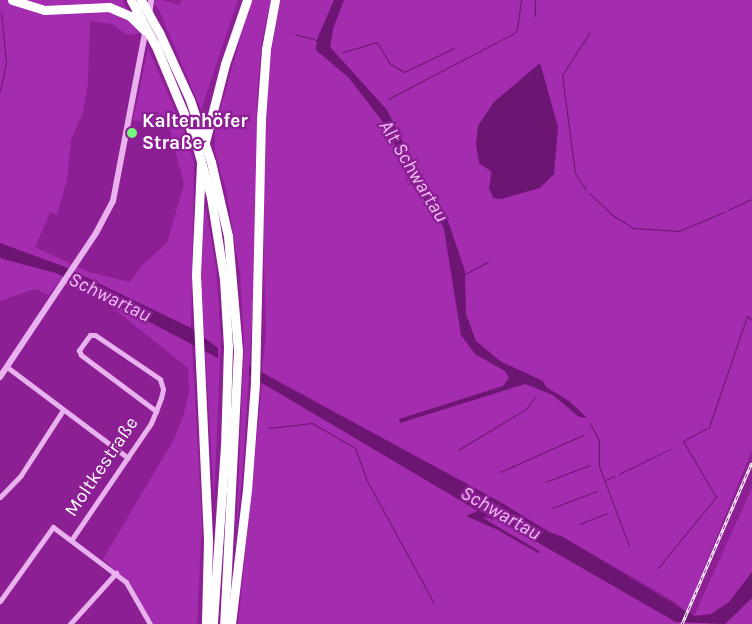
<!DOCTYPE html>
<meta charset="utf-8">
<style>
body{margin:0}
#map{position:relative;width:752px;height:624px;overflow:hidden;background:#8c1f93;font-family:Karla,sans-serif}
div>[style]{position:absolute}
[style*='--x']{left:calc(var(--x)*1px);top:calc(var(--y)*1px);width:calc(var(--w)*1px);rotate:calc(var(--a)*1deg)}
.green>*{inset:0;background:#a42cae}
.water>*{inset:0;background:#6d1572}
.stream>*{height:1px;margin:-0.5px;padding:0 0.5px;transform-origin:0.5px;border-radius:0.5px;background:#6d1572}
.minor>*{height:5px;margin:-2.5px;padding:0 2.5px;transform-origin:2.5px;border-radius:2.5px;background:#e9b2ee}
.tertiary>*{height:6px;margin:-3px;padding:0 3px;transform-origin:3px;border-radius:3px;background:#e9b2ee}
.motorway>*{height:9px;margin:-4.5px;padding:0 4.5px;transform-origin:4.5px;border-radius:4.5px;background:#fff}
.rail>*{height:3px;margin-top:-1.5px;transform-origin:0;background:repeating-linear-gradient(90deg,#8c1f93 0 4px,#fff 0 8px);box-sizing:border-box;border-block:1px solid #fff}
.motorway-bridge>*{height:9px;margin:-4.5px;padding:0 4.5px;transform-origin:4.5px;border-radius:4.5px;background:#fff}
.dots>*{width:14px;height:14px;translate:-50% -50%;box-sizing:border-box;border:2px solid #8c1f93;border-radius:50%}
span{translate:-50% -50%;white-space:nowrap;text-align:center;line-height:1.15;-webkit-text-stroke:4.5px #8c1f93;paint-order:stroke}
.poi-label{font-size:19px;color:#fff;font-weight:700}
.left{translate:0 -50%;text-align:left}
.street-label{font-size:19px;color:#fff}
.water-label{font-size:20px;color:#f0bef5;font-style:italic}
</style>
<div id="map">
<div class="green">
<div style="clip-path:polygon(0 0,123px 0,132px 24px,141px 33px,127px 35px,112px 24px,90px 21px,88px 84px,83px 112px,71px 140px,67px 180px,57px 215px,50px 212px,35px 247px,89px 272px,130px 282px,141px 266px,167px 243px,184px 184px,169px 126px,133px 120px,148px 48px,184px 131px,194px 163px,191px 328px,186px 326px,192px 345px,202px 521px,197px 624px,152px 624px,131px 584px,103px 559px,173px 441px,183px 417px,189px 392px,188px 368px,108px 304px,59px 282px,48px 295px,35px 289px,0 301px)"></div>
<div style="clip-path:polygon(162px 0,180px 5px,181px 0,238px 0,201px 110px,159px 10px,152px 1px)"></div>
<div style="clip-path:polygon(251px 0,271px 0,262px 40px,257px 98px,255px 274px,243px 468px,236px 535px,244px 344px,240px 275px,227px 195px,215px 151px,215px 128px)"></div>
<div style="clip-path:polygon(evenodd,280px 0,752px 0,752px 450px,686px 612px,672px 600px,563px 537px,549px 532px,502px 503px,262px 372px,266px 334px,263px 227px,267px 78px,280px 0,536px 67px,544px 75px,493px 198px,490px 188px,494px 102px,517px 86px,536px 67px)"></div>
<div style="clip-path:polygon(206px 208px,216px 268px,221px 339px,214px 500px,205px 351px,218px 358px,218px 348px,204px 338px,199px 274px,199px 227px)"></div>
<div style="clip-path:polygon(262px 383px,432px 481px,478px 511px,476px 515px,468px 513px,538px 553px,540px 551px,481px 517px,497px 519px,676px 622px,694px 616px,752px 488px,752px 624px,238px 624px)"></div>
</div>
<div class="water">
<div style="clip-path:polygon(334px 0,344px 0,333px 29px,330px 47px,387px 110px,426px 189px,446px 215px,465px 271px,466px 314px,476px 341px,500px 361px,543px 381px,546px 387px,569px 401px,587px 418px,579px 417px,553px 395px,525px 384px,400px 423px,399px 419px,503px 386px,509px 378px,505px 371px,475px 354px,461px 335px,444px 229px,439px 218px,414px 187px,386px 126px,349px 78px,316px 50px,317px 39px)"></div>
<div style="clip-path:polygon(540px 63px,558px 127px,554px 174px,540px 188px,501px 199px,493px 198px,489px 188px,492px 172px,479px 163px,476px 144px,478px 126px,494px 102px)"></div>
<div style="clip-path:polygon(0 243px,65px 267px,191px 328px,218px 348px,218px 358px,56px 273px,3px 259px,0 257px)"></div>
<div style="clip-path:polygon(249px 366px,502px 503px,549px 532px,563px 537px,694px 616px,711px 614px,729px 602px,752px 572px,752px 598px,725px 624px,676px 622px,497px 519px,481px 517px,540px 552px,538px 553px,498px 530px,466px 516px,478px 511px,262px 383px,249px 375px)"></div>
</div>
<div class="stream">
<div style="--x:535;--y:16;--w:16;--a:-90"></div>
<div style="--x:295;--y:34;--w:22;--a:16"></div>
<div style="--x:343;--y:52;--w:35;--a:-16"></div>
<div style="--x:377;--y:42;--w:24;--a:60"></div>
<div style="--x:389;--y:63;--w:17;--a:31"></div>
<div style="--x:404;--y:72;--w:55;--a:-25.6"></div>
<div style="--x:0;--y:91;--w:29;--a:-78"></div>
<div style="--x:6;--y:63;--w:51;--a:-95.6"></div>
<div style="--x:388;--y:99;--w:142;--a:-27.6"></div>
<div style="--x:514;--y:33;--w:5;--a:-53"></div>
<div style="--x:517;--y:29;--w:29;--a:-82"></div>
<div style="--x:586;--y:190;--w:20;--a:-123"></div>
<div style="--x:575;--y:173;--w:99;--a:-97.6"></div>
<div style="--x:562;--y:75;--w:51;--a:-56.9"></div>
<div style="--x:589;--y:193;--w:34;--a:43"></div>
<div style="--x:614;--y:216;--w:22;--a:32"></div>
<div style="--x:633;--y:228;--w:46;--a:3.7"></div>
<div style="--x:679;--y:231;--w:49;--a:-22.9"></div>
<div style="--x:728;--y:210;--w:26;--a:-25"></div>
<div style="--x:465;--y:274;--w:26;--a:-28"></div>
<div style="--x:590;--y:423;--w:20;--a:63"></div>
<div style="--x:599;--y:441;--w:25;--a:90"></div>
<div style="--x:599;--y:466;--w:85;--a:69.4"></div>
<div style="--x:269;--y:428;--w:43;--a:-6.6"></div>
<div style="--x:312;--y:423;--w:50;--a:30.2"></div>
<div style="--x:355;--y:448;--w:33;--a:70"></div>
<div style="--x:366;--y:479;--w:141;--a:61.3"></div>
<div style="--x:458;--y:450;--w:79;--a:-31.1"></div>
<div style="--x:526;--y:409;--w:15;--a:-53"></div>
<div style="--x:500;--y:472;--w:91;--a:-24"></div>
<div style="--x:619;--y:474;--w:57;--a:-26.1"></div>
<div style="--x:605;--y:480;--w:10;--a:-24"></div>
<div style="--x:545;--y:482;--w:48;--a:-20.7"></div>
<div style="--x:552;--y:508;--w:48;--a:-20.7"></div>
<div style="--x:579;--y:524;--w:30;--a:-21"></div>
<div style="--x:658;--y:568;--w:92;--a:-50.8"></div>
<div style="--x:716;--y:497;--w:65;--a:-120.5"></div>
<div style="--x:683;--y:441;--w:30;--a:-28"></div>
<div style="--x:709;--y:427;--w:117;--a:-71.1"></div>
<div style="--x:747;--y:316;--w:6;--a:39"></div>
</div>
<div class="minor">
<div style="--x:7;--y:367;--w:151;--a:36.9"></div>
<div style="--x:0;--y:497;--w:30;--a:-46"></div>
<div style="--x:21;--y:475;--w:77;--a:-57.1"></div>
<div style="--x:72;--y:539;--w:140;--a:-55.7"></div>
<div style="--x:151;--y:423;--w:13;--a:-67"></div>
<div style="--x:156;--y:411;--w:14;--a:-69"></div>
<div style="--x:161;--y:398;--w:9;--a:-77"></div>
<div style="--x:163;--y:389;--w:10;--a:-107"></div>
<div style="--x:160;--y:379;--w:78;--a:-145.9"></div>
<div style="--x:95;--y:335;--w:5;--a:180"></div>
<div style="--x:90;--y:335;--w:19;--a:126"></div>
<div style="--x:79;--y:350;--w:5;--a:68"></div>
<div style="--x:81;--y:355;--w:94;--a:36.7"></div>
<div style="--x:0;--y:601;--w:91;--a:-54.4"></div>
<div style="--x:53;--y:527;--w:91;--a:37"></div>
<div style="--x:126;--y:582;--w:48;--a:60.3"></div>
<div style="--x:70;--y:624;--w:69;--a:-48"></div>
</div>
<div class="tertiary">
<div style="--x:149;--y:15;--w:15;--a:-82"></div>
<div style="--x:0;--y:377;--w:173;--a:-56.3"></div>
<div style="--x:96;--y:233;--w:36;--a:-62"></div>
<div style="--x:113;--y:201;--w:176;--a:-79.2"></div>
</div>
<div class="motorway">
<div style="--x:12;--y:0;--w:34;--a:17"></div>
<div style="--x:44;--y:10;--w:65;--a:-2.6"></div>
<div style="--x:109;--y:7;--w:23;--a:23"></div>
<div style="--x:131;--y:0;--w:10;--a:61"></div>
<div style="--x:159;--y:32;--w:75;--a:65.5"></div>
<div style="--x:155;--y:44;--w:104;--a:67.4"></div>
<div style="--x:204;--y:146;--w:85;--a:-75.6"></div>
<div style="--x:225;--y:64;--w:68;--a:-71"></div>
<div style="--x:211;--y:162;--w:76;--a:77.1"></div>
<div style="--x:228;--y:236;--w:115;--a:85"></div>
<div style="--x:238;--y:351;--w:273;--a:92.9"></div>
<div style="--x:201;--y:164;--w:111;--a:92.6"></div>
<div style="--x:196;--y:275;--w:266;--a:87.4"></div>
<div style="--x:208;--y:541;--w:83;--a:91.4"></div>
<div style="--x:211;--y:197;--w:83;--a:81"></div>
<div style="--x:224;--y:279;--w:68;--a:86.6"></div>
<div style="--x:228;--y:347;--w:99;--a:91.7"></div>
<div style="--x:225;--y:446;--w:178;--a:93.9"></div>
<div style="--x:231;--y:624;--w:135;--a:-83.2"></div>
<div style="--x:247;--y:490;--w:106;--a:-85.7"></div>
<div style="--x:255;--y:384;--w:265;--a:-88.7"></div>
<div style="--x:261;--y:119;--w:70;--a:-85.9"></div>
<div style="--x:266;--y:49;--w:50;--a:-79.6"></div>
</div>
<div class="rail">
<div style="--x:682;--y:624;--w:176;--a:-66.6"></div>
</div>
<div class="motorway-bridge">
<div style="--x:141;--y:0;--w:37;--a:61"></div>
<div style="--x:136;--y:9;--w:40;--a:62"></div>
<div style="--x:130;--y:16;--w:20;--a:45"></div>
<div style="--x:190;--y:100;--w:65;--a:71.3"></div>
<div style="--x:195;--y:140;--w:59;--a:74.3"></div>
</div>
<div class="dots">
<div style="left:132px;top:133px;background:#72fc7d"></div>
</div>
<div class="poi-label">
<span class="left" style="left:142px;top:133px">Kaltenhöfer<br>Straße</span>
</div>
<div class="street-label">
<span style="left:102px;top:467px;rotate:-56deg">Moltkestraße</span>
</div>
<div class="water-label">
<span style="left:414px;top:171px;rotate:59deg">Alt Schwartau</span>
<span style="left:110px;top:297px;rotate:26deg">Schwartau</span>
<span style="left:501px;top:513px;rotate:30deg">Schwartau</span>
</div>
</div>
